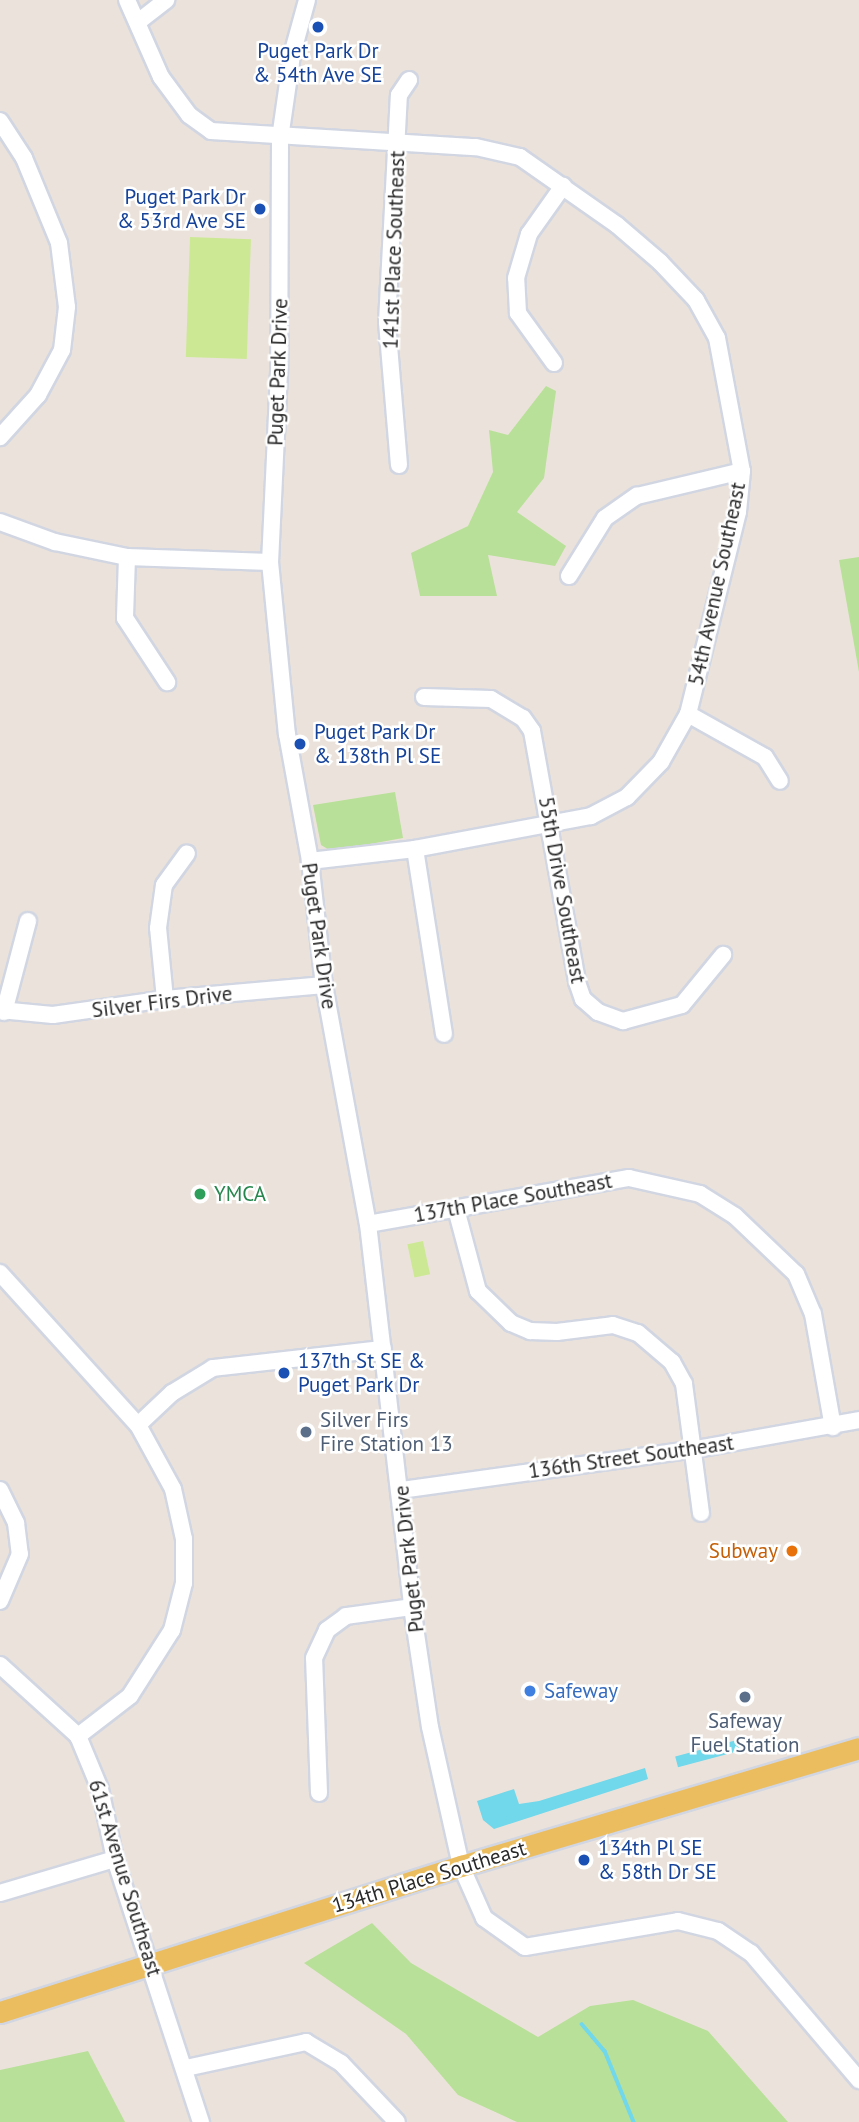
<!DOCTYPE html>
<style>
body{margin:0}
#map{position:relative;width:859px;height:2122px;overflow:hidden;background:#ebe3db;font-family:"PT Sans",sans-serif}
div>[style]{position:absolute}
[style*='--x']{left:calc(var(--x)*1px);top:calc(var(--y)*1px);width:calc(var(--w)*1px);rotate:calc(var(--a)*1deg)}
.green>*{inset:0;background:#b9e099}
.pitch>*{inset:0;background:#cde895;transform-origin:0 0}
.water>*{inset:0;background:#71d7eb;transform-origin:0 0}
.stream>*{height:3.5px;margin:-1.75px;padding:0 1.75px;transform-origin:1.75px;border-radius:1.75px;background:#71d7eb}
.roads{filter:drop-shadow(2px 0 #d1d6e2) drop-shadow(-2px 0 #d1d6e2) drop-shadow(0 2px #d1d6e2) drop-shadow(0 -2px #d1d6e2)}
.minor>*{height:16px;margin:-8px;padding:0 8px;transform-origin:8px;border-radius:8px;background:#fff}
.major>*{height:21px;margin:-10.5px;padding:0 10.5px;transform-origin:10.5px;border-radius:10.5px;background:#ecbd5f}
.dots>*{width:19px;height:19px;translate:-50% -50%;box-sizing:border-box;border:4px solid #fff;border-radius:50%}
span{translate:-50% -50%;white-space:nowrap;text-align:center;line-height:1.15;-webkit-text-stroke:5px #fff;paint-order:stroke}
.transit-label{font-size:21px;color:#164399}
.right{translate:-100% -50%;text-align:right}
.left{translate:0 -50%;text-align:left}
.street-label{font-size:21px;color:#292929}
.leisure-label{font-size:21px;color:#27864d}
.service-label{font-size:21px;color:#4e5e75}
.food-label{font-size:21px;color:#c56008}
.shop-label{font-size:21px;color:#366cbe}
</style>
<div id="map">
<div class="green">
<div style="clip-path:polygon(546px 386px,556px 391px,544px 478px,517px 512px,566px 546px,555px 566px,488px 555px,497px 596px,420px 596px,411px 553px,468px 526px,493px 472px,489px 430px,508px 435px)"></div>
<div style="clip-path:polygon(859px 557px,859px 672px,839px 560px)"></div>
<div style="clip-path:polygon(395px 792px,403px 838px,331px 851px,321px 845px,313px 805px)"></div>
<div style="clip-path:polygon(372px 1923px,411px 1963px,538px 2037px,590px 2006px,633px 2000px,708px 2031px,788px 2122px,517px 2122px,458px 2095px,406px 2034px,304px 1963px)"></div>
<div style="clip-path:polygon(88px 2051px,125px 2122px,0 2122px,0 2070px)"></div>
</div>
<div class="pitch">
<div style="left:190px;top:237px;width:61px;height:120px;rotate:2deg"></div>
<div style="left:423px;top:1241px;width:34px;height:16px;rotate:78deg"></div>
</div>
<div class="water">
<div style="left:737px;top:1740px;width:11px;height:64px;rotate:75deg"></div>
<div style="clip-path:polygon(645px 1768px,648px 1779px,494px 1829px,483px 1820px,477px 1801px,514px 1789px,519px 1804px,539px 1801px)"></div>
</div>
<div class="stream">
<div style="--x:582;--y:2024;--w:35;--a:50"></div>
<div style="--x:605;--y:2051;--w:77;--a:67.8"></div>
</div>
<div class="roads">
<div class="minor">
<div style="--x:127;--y:0;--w:84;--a:66.2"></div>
<div style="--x:161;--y:77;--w:47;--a:53.6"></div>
<div style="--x:189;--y:115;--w:27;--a:36"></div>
<div style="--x:211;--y:131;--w:265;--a:3.5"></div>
<div style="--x:476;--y:147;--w:45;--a:12.8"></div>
<div style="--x:520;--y:157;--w:118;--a:35"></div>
<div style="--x:617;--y:225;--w:57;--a:40.7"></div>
<div style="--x:660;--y:262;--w:52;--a:46.5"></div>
<div style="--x:696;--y:300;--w:43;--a:61.1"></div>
<div style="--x:717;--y:338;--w:135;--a:79.4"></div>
<div style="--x:742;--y:471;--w:41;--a:95.6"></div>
<div style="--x:738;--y:512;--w:208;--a:103.9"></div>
<div style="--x:688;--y:714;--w:55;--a:119.4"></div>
<div style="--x:661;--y:762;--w:49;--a:134.2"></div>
<div style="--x:627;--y:797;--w:41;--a:152.2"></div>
<div style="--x:591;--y:816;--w:179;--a:169.4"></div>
<div style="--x:415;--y:849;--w:106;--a:173.5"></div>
<div style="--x:307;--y:0;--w:57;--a:105.3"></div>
<div style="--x:292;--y:55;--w:84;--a:98.2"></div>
<div style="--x:280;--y:138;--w:234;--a:90.2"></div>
<div style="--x:279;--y:372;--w:190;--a:92.7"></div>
<div style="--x:270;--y:562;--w:173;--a:84.4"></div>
<div style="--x:287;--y:734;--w:129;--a:79.7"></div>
<div style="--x:310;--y:861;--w:125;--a:83.6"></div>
<div style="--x:324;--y:985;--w:243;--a:79.6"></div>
<div style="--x:368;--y:1224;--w:386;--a:83.4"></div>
<div style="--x:412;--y:1607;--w:121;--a:81.5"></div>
<div style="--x:430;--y:1727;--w:142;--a:77.4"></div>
<div style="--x:461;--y:1866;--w:57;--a:66.1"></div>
<div style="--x:484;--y:1918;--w:50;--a:35.3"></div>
<div style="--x:525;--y:1947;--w:155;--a:-9.6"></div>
<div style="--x:678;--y:1921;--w:41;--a:14"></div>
<div style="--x:718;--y:1931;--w:40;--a:34"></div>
<div style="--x:751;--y:1953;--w:167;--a:49.6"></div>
<div style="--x:138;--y:22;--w:36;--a:-38"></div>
<div style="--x:0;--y:121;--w:44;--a:57"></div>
<div style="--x:24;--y:158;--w:92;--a:67.6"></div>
<div style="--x:59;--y:243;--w:64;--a:82.9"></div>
<div style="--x:67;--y:307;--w:43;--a:96.6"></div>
<div style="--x:62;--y:350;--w:51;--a:118.1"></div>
<div style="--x:38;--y:395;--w:57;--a:132.1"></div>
<div style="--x:554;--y:363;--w:62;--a:-125.8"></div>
<div style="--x:518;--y:313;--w:35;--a:-93"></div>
<div style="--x:516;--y:278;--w:46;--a:-73.5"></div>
<div style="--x:529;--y:234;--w:59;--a:-54.7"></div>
<div style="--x:399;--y:465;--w:144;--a:-94.8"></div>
<div style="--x:387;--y:322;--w:227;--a:-87"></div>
<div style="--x:399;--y:95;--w:18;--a:-56"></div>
<div style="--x:0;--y:522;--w:59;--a:20"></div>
<div style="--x:55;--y:542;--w:74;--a:11.8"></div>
<div style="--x:127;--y:557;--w:143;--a:2"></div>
<div style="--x:127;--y:557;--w:61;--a:91.9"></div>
<div style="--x:125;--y:618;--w:77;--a:56.7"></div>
<div style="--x:569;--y:576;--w:68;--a:-58.2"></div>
<div style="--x:605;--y:518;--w:39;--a:-35"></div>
<div style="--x:637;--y:496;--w:108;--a:-13.4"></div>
<div style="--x:424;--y:697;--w:67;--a:1.7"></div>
<div style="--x:491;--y:699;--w:37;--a:31"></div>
<div style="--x:523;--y:718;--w:16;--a:55"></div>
<div style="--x:532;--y:731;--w:255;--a:79.8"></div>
<div style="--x:577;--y:982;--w:18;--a:71"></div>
<div style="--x:583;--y:999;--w:20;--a:41"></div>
<div style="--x:598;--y:1012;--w:27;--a:20"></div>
<div style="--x:623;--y:1021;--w:61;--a:-15.2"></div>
<div style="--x:682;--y:1005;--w:65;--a:-50.6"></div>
<div style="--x:688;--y:714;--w:88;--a:29.2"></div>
<div style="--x:765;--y:757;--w:28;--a:58"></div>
<div style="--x:415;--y:849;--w:187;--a:81.1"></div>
<div style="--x:165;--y:999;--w:71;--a:-95.6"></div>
<div style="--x:158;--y:928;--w:43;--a:-82.1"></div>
<div style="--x:164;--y:885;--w:39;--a:-54"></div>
<div style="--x:0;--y:1010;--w:53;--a:5.4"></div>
<div style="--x:53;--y:1015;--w:113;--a:-8.1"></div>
<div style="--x:165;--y:999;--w:160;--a:-5"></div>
<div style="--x:4;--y:1012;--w:94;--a:-75.2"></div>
<div style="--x:456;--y:1209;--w:85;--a:75"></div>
<div style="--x:478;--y:1291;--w:46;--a:44.1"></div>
<div style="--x:511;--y:1323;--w:21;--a:23"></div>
<div style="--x:530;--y:1331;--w:27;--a:2"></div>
<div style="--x:557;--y:1332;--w:56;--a:-7.1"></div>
<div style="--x:613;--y:1325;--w:26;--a:18"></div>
<div style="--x:638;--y:1333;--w:45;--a:40.5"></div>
<div style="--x:672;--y:1362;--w:25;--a:61"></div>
<div style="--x:684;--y:1384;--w:130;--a:82.5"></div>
<div style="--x:368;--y:1224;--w:265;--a:-10"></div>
<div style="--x:629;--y:1178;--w:73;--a:12.7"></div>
<div style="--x:700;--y:1194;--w:41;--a:32.2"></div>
<div style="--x:735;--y:1216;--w:84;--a:43.6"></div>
<div style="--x:796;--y:1274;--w:43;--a:67"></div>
<div style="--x:813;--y:1314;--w:115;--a:80"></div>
<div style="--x:0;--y:1273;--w:205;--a:47.8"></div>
<div style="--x:138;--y:1425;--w:73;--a:61.3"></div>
<div style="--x:173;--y:1489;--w:51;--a:77.6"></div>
<div style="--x:184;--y:1539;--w:44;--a:90"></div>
<div style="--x:184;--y:1583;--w:49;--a:104.3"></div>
<div style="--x:172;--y:1630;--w:78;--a:122.5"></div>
<div style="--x:130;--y:1696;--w:66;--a:142.4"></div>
<div style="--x:138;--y:1425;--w:47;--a:-43.3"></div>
<div style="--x:172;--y:1393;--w:48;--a:-31.4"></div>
<div style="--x:213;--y:1368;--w:171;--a:-6.4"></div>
<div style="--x:0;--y:1490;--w:37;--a:64"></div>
<div style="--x:16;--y:1523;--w:31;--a:83"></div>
<div style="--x:20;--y:1554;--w:51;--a:113.1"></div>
<div style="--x:401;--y:1490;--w:293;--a:-7.9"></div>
<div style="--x:691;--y:1450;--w:171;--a:-10.1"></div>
<div style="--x:0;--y:1665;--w:105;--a:42.3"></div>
<div style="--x:78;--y:1736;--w:57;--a:67.5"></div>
<div style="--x:100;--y:1789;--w:72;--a:77.9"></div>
<div style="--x:115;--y:1859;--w:277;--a:71.9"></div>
<div style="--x:319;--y:1793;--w:135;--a:-92.1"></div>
<div style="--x:314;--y:1658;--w:31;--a:-65"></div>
<div style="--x:327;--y:1630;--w:24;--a:-36"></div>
<div style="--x:346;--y:1616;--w:67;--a:-7.8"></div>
<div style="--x:0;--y:1893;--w:120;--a:-16.5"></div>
<div style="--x:186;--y:2068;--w:123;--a:-12.2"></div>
<div style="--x:306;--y:2042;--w:41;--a:31"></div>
<div style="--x:341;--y:2063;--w:81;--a:46.5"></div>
</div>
<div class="major">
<div style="--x:0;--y:2012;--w:484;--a:-17.6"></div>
<div style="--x:461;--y:1866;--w:415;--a:-16.5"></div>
</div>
</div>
<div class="dots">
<div style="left:318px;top:27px;background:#1a4fb4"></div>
<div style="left:260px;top:209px;background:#1a4fb4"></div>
<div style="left:300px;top:744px;background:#1a4fb4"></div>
<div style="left:200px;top:1194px;background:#2e9e5b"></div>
<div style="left:284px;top:1373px;background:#1a4fb4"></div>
<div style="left:306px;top:1432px;background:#5c6f8a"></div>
<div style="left:792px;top:1551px;background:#e8710a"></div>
<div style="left:530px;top:1691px;background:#3f7fe0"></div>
<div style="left:745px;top:1697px;background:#5c6f8a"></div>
<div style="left:584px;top:1860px;background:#1a4fb4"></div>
</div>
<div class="transit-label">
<span style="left:318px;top:63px">Puget Park Dr<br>&amp; 54th Ave SE</span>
<span class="right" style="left:246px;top:209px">Puget Park Dr<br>&amp; 53rd Ave SE</span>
<span class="left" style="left:314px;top:744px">Puget Park Dr<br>&amp; 138th Pl SE</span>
<span class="left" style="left:298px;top:1373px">137th St SE &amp;<br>Puget Park Dr</span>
<span class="left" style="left:598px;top:1860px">134th Pl SE<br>&amp; 58th Dr SE</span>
</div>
<div class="street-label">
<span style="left:394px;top:250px;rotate:-88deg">141st Place Southeast</span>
<span style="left:278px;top:372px;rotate:-88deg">Puget Park Drive</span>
<span style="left:717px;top:584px;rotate:-78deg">54th Avenue Southeast</span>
<span style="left:562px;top:890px;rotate:80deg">55th Drive Southeast</span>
<span style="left:319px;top:936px;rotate:82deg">Puget Park Drive</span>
<span style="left:162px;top:1002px;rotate:-7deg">Silver Firs Drive</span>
<span style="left:513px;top:1198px;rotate:-10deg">137th Place Southeast</span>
<span style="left:631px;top:1457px;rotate:-8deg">136th Street Southeast</span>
<span style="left:409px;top:1559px;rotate:-96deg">Puget Park Drive</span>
<span style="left:429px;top:1877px;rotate:-17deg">134th Place Southeast</span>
<span style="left:125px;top:1878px;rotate:73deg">61st Avenue Southeast</span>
</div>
<div class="leisure-label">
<span class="left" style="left:214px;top:1194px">YMCA</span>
</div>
<div class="service-label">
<span class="left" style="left:320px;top:1432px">Silver Firs<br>Fire Station 13</span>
<span style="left:745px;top:1733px">Safeway<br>Fuel Station</span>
</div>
<div class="food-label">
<span class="right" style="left:778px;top:1551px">Subway</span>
</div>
<div class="shop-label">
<span class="left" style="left:544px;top:1691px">Safeway</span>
</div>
</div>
